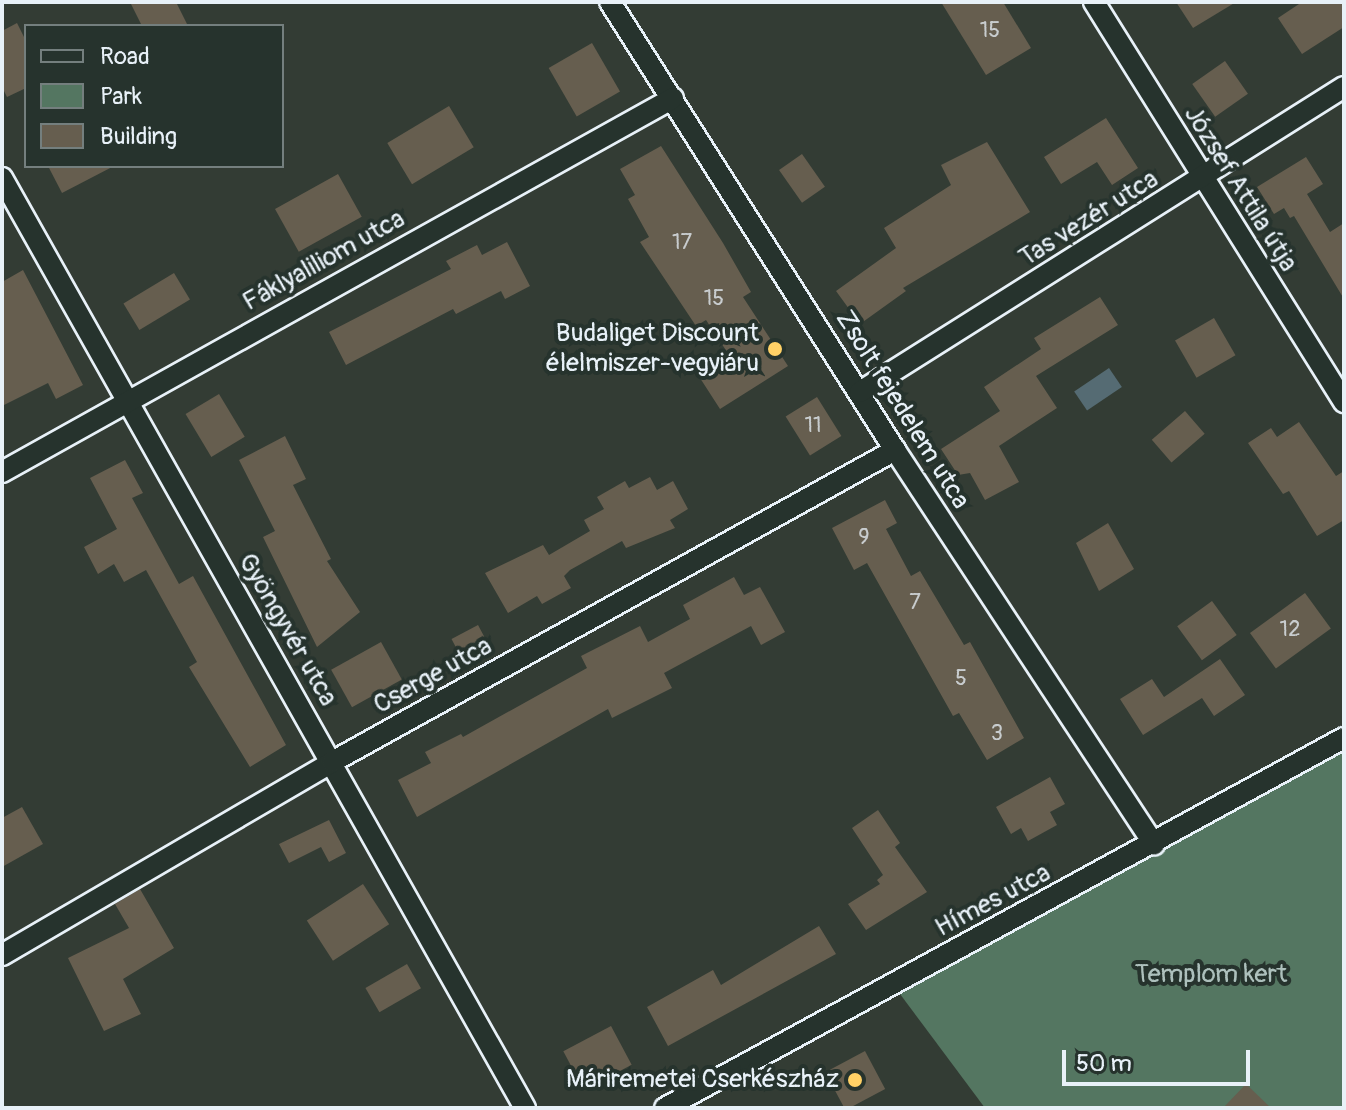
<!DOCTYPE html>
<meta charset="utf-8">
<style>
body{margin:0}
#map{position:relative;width:1346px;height:1110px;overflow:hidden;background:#333c34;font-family:Pangolin,sans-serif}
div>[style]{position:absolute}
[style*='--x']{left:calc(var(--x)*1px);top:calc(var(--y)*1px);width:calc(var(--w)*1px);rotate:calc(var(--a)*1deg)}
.green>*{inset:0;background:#547661}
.water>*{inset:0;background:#556b73;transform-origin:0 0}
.building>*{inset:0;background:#665e4f;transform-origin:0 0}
.roads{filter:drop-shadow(2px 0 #e8f1f8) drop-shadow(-2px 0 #e8f1f8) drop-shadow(0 2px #e8f1f8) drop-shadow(0 -2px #e8f1f8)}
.minor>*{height:20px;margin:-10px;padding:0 10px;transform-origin:10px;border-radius:10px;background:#26332d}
.dots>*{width:22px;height:22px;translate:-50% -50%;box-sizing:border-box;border:4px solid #26332d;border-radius:50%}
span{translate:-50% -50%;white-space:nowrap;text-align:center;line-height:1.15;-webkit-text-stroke:8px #26332d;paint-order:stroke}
.number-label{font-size:22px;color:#c8ccce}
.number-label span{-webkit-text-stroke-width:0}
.street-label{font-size:26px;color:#e8f1f8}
.poi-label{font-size:26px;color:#e8f1f8}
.right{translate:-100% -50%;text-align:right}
.park-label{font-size:26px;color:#adc0bc}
.frame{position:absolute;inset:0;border:4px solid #e8f1f8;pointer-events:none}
.legend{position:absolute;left:24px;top:24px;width:260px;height:144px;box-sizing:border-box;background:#26332d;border:2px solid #747f7e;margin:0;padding:10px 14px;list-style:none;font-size:24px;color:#e8f1f8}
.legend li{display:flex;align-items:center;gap:16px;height:40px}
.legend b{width:40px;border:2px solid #747f7e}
.scale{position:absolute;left:1062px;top:1050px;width:188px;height:36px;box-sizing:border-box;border:4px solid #e8f1f8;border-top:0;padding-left:10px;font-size:24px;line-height:28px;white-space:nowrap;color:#e8f1f8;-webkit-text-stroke:6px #26332d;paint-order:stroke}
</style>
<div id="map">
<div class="green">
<div style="clip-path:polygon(1344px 748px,1344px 1108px,985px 1108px,900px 994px)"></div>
</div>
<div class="water">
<div style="left:1109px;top:368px;width:23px;height:42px;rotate:56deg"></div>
</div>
<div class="building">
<div style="clip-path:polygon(130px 2px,176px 2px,188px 26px,142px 26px)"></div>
<div style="clip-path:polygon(941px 2px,1003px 2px,1031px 48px,986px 75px)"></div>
<div style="clip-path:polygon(1176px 2px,1236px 2px,1193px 28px)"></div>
<div style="clip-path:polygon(1302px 2px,1344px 2px,1344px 27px,1302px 54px,1278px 18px)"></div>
<div style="clip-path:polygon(17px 23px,26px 41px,26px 88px,7px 97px,2px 87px,2px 31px)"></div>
<div style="left:592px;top:43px;width:56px;height:50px;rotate:60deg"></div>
<div style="left:1225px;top:61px;width:40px;height:40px;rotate:55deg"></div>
<div style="left:449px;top:106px;width:48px;height:72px;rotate:59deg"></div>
<div style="clip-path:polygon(1106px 118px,1138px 168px,1112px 185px,1097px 162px,1061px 184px,1044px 157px)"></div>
<div style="clip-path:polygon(987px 142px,1030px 212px,903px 288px,906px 291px,860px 324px,836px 291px,896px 248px,884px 228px,951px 185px,941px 165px)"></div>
<div style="clip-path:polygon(661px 146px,723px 243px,751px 292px,743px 297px,788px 366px,720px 409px,700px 378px,731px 358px,706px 320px,696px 326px,640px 242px,649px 237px,628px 199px,635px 195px,620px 169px)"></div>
<div style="left:802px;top:154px;width:40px;height:28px;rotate:55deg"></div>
<div style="clip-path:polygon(1306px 157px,1323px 184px,1307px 194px,1330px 232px,1344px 223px,1344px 299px,1294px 216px,1290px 218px,1284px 208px,1274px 214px,1257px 187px)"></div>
<div style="clip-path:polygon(48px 166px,114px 166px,62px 193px)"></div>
<div style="left:338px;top:174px;width:49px;height:72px;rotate:61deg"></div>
<div style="clip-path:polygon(507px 242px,530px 286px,505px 299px,501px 291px,456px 314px,453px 309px,346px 365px,329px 332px,451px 269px,446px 261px,477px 245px,482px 255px)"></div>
<div style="clip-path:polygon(23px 270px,83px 385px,56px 399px,48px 383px,2px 406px,2px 282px)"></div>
<div style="left:174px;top:273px;width:31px;height:59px;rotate:59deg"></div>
<div style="clip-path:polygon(1100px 297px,1118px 325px,1036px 376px,1057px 408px,999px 446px,1019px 482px,985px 500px,970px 473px,958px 475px,941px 449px,1000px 411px,984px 387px,1041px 349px,1034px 338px)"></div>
<div style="left:1214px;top:318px;width:43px;height:45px;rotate:60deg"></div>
<div style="left:219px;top:394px;width:50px;height:39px;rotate:59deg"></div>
<div style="left:817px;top:397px;width:46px;height:37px;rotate:58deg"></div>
<div style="left:1185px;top:411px;width:30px;height:44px;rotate:49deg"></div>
<div style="clip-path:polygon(1299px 422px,1336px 476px,1344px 471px,1344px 520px,1317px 536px,1289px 491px,1283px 494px,1248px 443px,1271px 428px,1277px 437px)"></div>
<div style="clip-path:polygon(285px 436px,306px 479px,293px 485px,331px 559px,327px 561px,360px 612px,317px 647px,263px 537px,275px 531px,239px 460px)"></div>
<div style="clip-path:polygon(125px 460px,143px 493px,132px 498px,179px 584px,193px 576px,286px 745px,250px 767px,189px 667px,197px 662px,146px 570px,124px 582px,114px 564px,98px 574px,84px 547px,117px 529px,90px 478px)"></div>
<div style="clip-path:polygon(650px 477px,657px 490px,673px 481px,688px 509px,670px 520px,675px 528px,626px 548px,622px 541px,570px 570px,564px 576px,571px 588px,542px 604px,537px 596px,508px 613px,485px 573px,543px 545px,549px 555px,590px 531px,584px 520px,604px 509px,597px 497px,625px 481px,629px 488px)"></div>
<div style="clip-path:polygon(885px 500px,897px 523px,886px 529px,911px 576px,920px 571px,964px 645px,970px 642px,1024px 738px,987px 760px,959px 713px,953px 716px,867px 563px,854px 570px,832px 528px)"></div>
<div style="clip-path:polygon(1108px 523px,1134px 569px,1099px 591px,1076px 543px)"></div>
<div style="clip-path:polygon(734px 577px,744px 595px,760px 587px,785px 632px,761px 645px,751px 626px,664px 673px,672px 688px,612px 718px,608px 709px,417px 817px,398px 780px,431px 763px,425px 752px,461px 734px,463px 737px,587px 668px,581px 656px,640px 626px,648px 642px,690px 619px,683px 605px)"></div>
<div style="left:1305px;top:593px;width:44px;height:68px;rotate:54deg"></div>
<div style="left:1212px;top:601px;width:42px;height:43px;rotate:54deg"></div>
<div style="left:478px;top:625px;width:30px;height:30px;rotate:62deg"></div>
<div style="left:381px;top:642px;width:43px;height:57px;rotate:61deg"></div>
<div style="clip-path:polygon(1220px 659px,1245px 695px,1214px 716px,1202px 698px,1143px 735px,1120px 699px,1152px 679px,1164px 697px)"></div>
<div style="clip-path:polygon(1050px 777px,1065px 804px,1050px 812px,1057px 825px,1028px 841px,1021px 828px,1011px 834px,996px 807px)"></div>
<div style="clip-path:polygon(22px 807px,43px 844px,2px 867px,2px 818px)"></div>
<div style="clip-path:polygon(878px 810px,900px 843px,895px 847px,927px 892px,866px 930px,848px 904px,880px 884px,877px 880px,883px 875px,852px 828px)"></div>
<div style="clip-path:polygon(329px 820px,346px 853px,329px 862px,321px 847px,289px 863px,279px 844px)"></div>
<div style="left:363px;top:884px;width:48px;height:67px;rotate:57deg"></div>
<div style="clip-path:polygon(140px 889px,174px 948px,123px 979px,141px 1014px,104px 1031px,68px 958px,129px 928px,115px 904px)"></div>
<div style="clip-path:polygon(819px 926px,836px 954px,668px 1046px,647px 1007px,713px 970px,721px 985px)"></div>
<div style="left:407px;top:964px;width:28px;height:48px;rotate:60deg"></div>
<div style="left:611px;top:1026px;width:44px;height:54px;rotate:62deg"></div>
<div style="left:865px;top:1051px;width:43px;height:45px;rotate:62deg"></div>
<div style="clip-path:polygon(1246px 1084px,1271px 1108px,1223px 1108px)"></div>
</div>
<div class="roads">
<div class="minor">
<div style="--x:610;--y:2;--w:531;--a:57.54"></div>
<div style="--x:895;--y:450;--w:472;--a:56.7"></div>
<div style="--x:1094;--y:2;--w:472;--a:58"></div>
<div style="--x:2;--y:178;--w:1067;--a:60.65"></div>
<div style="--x:860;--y:392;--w:572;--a:-32.22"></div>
<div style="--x:2;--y:472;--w:768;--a:-29.13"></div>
<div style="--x:2;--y:955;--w:382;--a:-30.3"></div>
<div style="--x:332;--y:762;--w:644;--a:-28.99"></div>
<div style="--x:665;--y:1108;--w:773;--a:-28.59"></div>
</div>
</div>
<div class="dots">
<div style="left:775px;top:349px;background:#ffd166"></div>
<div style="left:855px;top:1080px;background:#ffd166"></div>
</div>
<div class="number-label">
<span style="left:990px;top:31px">15</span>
<span style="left:682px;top:243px">17</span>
<span style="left:714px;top:299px">15</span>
<span style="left:813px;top:426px">11</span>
<span style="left:864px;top:538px">9</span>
<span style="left:915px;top:603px">7</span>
<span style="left:1290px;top:630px">12</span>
<span style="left:961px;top:679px">5</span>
<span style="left:997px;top:734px">3</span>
</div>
<div class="street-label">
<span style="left:1240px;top:189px;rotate:58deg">József Attila útja</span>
<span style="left:1089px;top:219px;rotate:-32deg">Tas vezér utca</span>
<span style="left:324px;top:261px;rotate:-29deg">Fáklyaliliom utca</span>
<span style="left:902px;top:410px;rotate:58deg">Zsolt fejedelem utca</span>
<span style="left:287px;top:630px;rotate:60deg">Gyöngyvér utca</span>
<span style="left:433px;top:676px;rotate:-29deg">Cserge utca</span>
<span style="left:993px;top:901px;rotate:-28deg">Hímes utca</span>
</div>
<div class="poi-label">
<span class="right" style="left:759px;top:349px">Budaliget Discount<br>élelmiszer-vegyiáru</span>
<span class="right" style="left:839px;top:1080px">Máriremetei Cserkészház</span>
</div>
<div class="park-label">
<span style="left:1211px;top:975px">Templom kert</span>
</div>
<div class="frame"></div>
<ul class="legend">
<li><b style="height:10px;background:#26332d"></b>Road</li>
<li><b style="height:22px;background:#547661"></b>Park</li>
<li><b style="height:22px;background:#665e4f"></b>Building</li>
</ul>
<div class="scale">50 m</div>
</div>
